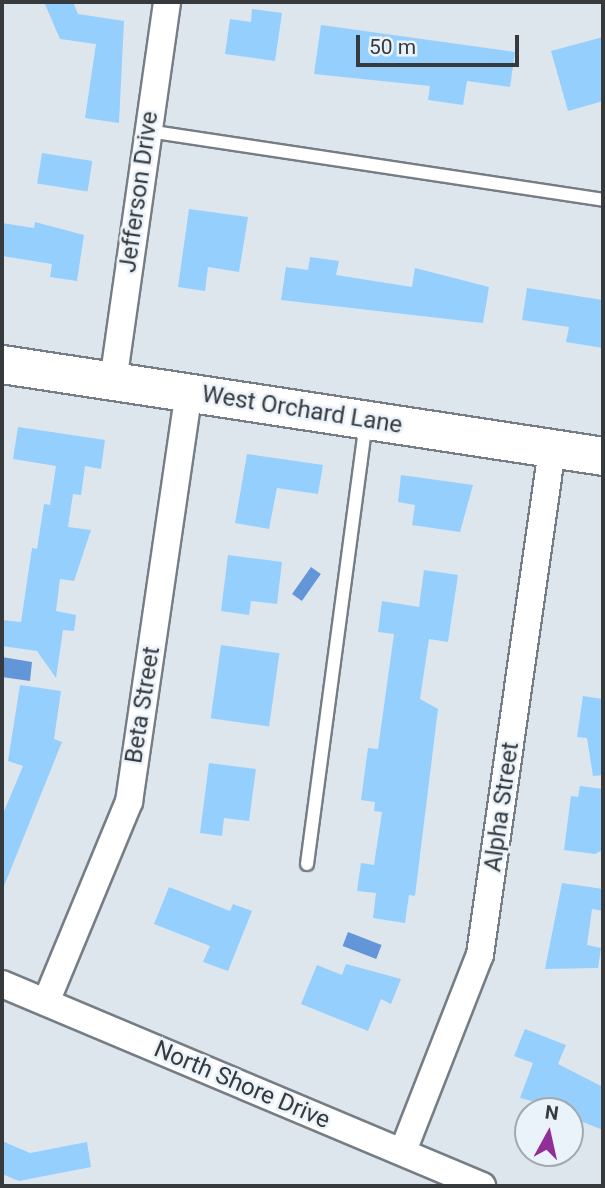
<!DOCTYPE html>
<style>
body{margin:0}
#map{position:relative;width:605px;height:1188px;overflow:hidden;background:#dee6ed;font-family:Roboto,sans-serif}
div>[style]{position:absolute}
[style*='--x']{left:calc(var(--x)*1px);top:calc(var(--y)*1px);width:calc(var(--w)*1px);rotate:calc(var(--a)*1deg)}
.water>*{inset:0;background:#6396d8;transform-origin:0 0}
.building>*{inset:0;background:#95cffe;transform-origin:0 0}
.roads{filter:drop-shadow(2px 0 #767d84) drop-shadow(-2px 0 #767d84) drop-shadow(0 2px #767d84) drop-shadow(0 -2px #767d84)}
.lane>*{height:12px;margin:-6px;padding:0 6px;transform-origin:6px;border-radius:6px;background:#fff}
.street>*{height:26px;margin:-13px;padding:0 13px;transform-origin:13px;border-radius:13px;background:#fff}
.secondary>*{height:37px;margin:-18.5px;padding:0 18.5px;transform-origin:18.5px;border-radius:18.5px;background:#fff}
span{translate:-50% -50%;white-space:nowrap;text-align:center;line-height:1.15;-webkit-text-stroke:5px #ebf3fa;paint-order:stroke}
.street-label{font-size:24px;color:#373a3d}
.frame{position:absolute;inset:0;border:4px solid #373a3d;pointer-events:none}
.north{position:absolute;left:514px;top:1097px;width:70px;height:70px;box-sizing:border-box;background:#ebf3fa;border:2px solid #a3a9ae;border-radius:50%;rotate:8deg;font-size:19px;font-weight:700;line-height:28px;text-align:center;color:#373a3d}
.north::after{content:'';display:block;margin:auto;width:24px;height:32px;background:#912f96;clip-path:polygon(50% 0,100% 100%,50% 72%,0 100%)}
.scale{position:absolute;left:356px;top:35px;width:163px;height:32px;box-sizing:border-box;border:4px solid #373a3d;border-top:0;padding-left:9px;font-size:21px;line-height:24px;white-space:nowrap;color:#373a3d;-webkit-text-stroke:5px #ebf3fa;paint-order:stroke}
</style>
<div id="map">
<div class="water">
<div style="left:311px;top:567px;width:12px;height:33px;rotate:35deg"></div>
<div style="clip-path:polygon(2px 657px,32px 662px,30px 681px,2px 677px)"></div>
<div style="left:348px;top:932px;width:36px;height:15px;rotate:21deg"></div>
</div>
<div class="building">
<div style="clip-path:polygon(44px 2px,73px 2px,78px 14px,124px 21px,119px 123px,85px 118px,96px 44px,60px 39px)"></div>
<div style="clip-path:polygon(252px 9px,282px 13px,275px 61px,225px 54px,230px 19px,251px 22px)"></div>
<div style="clip-path:polygon(321px 25px,515px 52px,510px 87px,467px 81px,463px 105px,428px 100px,430px 86px,314px 74px)"></div>
<div style="clip-path:polygon(603px 37px,603px 101px,568px 111px,551px 51px)"></div>
<div style="left:42px;top:153px;width:51px;height:31px;rotate:9deg"></div>
<div style="clip-path:polygon(189px 209px,248px 217px,239px 272px,208px 267px,205px 291px,178px 287px)"></div>
<div style="clip-path:polygon(35px 222px,84px 235px,77px 281px,50px 277px,52px 264px,2px 256px,2px 223px,34px 228px)"></div>
<div style="clip-path:polygon(310px 257px,339px 261px,336px 275px,412px 287px,415px 268px,489px 287px,483px 323px,281px 300px,286px 267px,308px 270px)"></div>
<div style="clip-path:polygon(527px 288px,603px 300px,603px 348px,566px 342px,569px 327px,522px 320px)"></div>
<div style="clip-path:polygon(18px 427px,105px 440px,101px 469px,85px 466px,81px 495px,73px 494px,68px 527px,91px 530px,74px 581px,60px 579px,56px 611px,76px 615px,74px 631px,63px 630px,56px 678px,37px 651px,2px 646px,2px 620px,21px 622px,32px 548px,37px 549px,44px 504px,50px 505px,56px 466px,13px 459px)"></div>
<div style="clip-path:polygon(247px 454px,323px 465px,318px 494px,277px 488px,269px 529px,235px 523px)"></div>
<div style="clip-path:polygon(401px 475px,473px 485px,460px 532px,412px 525px,415px 505px,398px 502px)"></div>
<div style="clip-path:polygon(228px 555px,282px 562px,277px 604px,251px 601px,249px 615px,221px 611px)"></div>
<div style="clip-path:polygon(424px 570px,458px 575px,448px 642px,429px 639px,420px 699px,438px 709px,415px 896px,409px 895px,405px 923px,373px 918px,376px 893px,357px 891px,361px 863px,374px 865px,382px 812px,374px 811px,375px 802px,361px 800px,368px 748px,378px 749px,394px 634px,378px 632px,382px 601px,419px 607px)"></div>
<div style="left:221px;top:645px;width:59px;height:74px;rotate:8deg"></div>
<div style="clip-path:polygon(20px 685px,61px 691px,54px 739px,62px 742px,2px 891px,2px 816px,23px 766px,8px 761px)"></div>
<div style="clip-path:polygon(583px 696px,603px 699px,603px 775px,593px 776px,587px 738px,577px 737px)"></div>
<div style="clip-path:polygon(209px 763px,256px 769px,249px 821px,224px 818px,222px 836px,200px 833px)"></div>
<div style="clip-path:polygon(580px 786px,603px 789px,603px 850px,595px 854px,564px 850px,571px 796px,578px 797px)"></div>
<div style="clip-path:polygon(562px 883px,603px 889px,603px 911px,592px 909px,587px 945px,601px 948px,598px 968px,545px 969px)"></div>
<div style="clip-path:polygon(169px 887px,230px 911px,233px 904px,252px 911px,228px 971px,203px 962px,210px 946px,154px 924px)"></div>
<div style="clip-path:polygon(346px 964px,401px 979px,391px 1004px,381px 999px,368px 1031px,301px 1004px,317px 965px,342px 975px)"></div>
<div style="clip-path:polygon(525px 1029px,566px 1045px,558px 1064px,603px 1087px,603px 1130px,570px 1117px,570px 1111px,520px 1098px,533px 1063px,514px 1056px)"></div>
<div style="clip-path:polygon(2px 1141px,30px 1153px,87px 1142px,91px 1167px,19px 1181px,2px 1174px)"></div>
</div>
<div class="roads">
<div class="lane">
<div style="--x:148;--y:131;--w:460;--a:8.6"></div>
<div style="--x:307;--y:864;--w:444;--a:-82.4"></div>
</div>
<div class="street">
<div style="--x:113;--y:382;--w:384;--a:-81.9"></div>
<div style="--x:2;--y:984;--w:521;--a:22.82"></div>
<div style="--x:46;--y:1002;--w:217;--a:-67.5"></div>
<div style="--x:129;--y:802;--w:413;--a:-81.7"></div>
<div style="--x:403;--y:1151;--w:211;--a:-68.6"></div>
<div style="--x:480;--y:955;--w:511;--a:-81.9"></div>
</div>
<div class="secondary">
<div style="--x:2;--y:364;--w:608;--a:8.7"></div>
</div>
</div>
<div class="street-label">
<span style="left:139px;top:192px;rotate:-82deg">Jefferson Drive</span>
<span style="left:302px;top:410px;rotate:9deg">West Orchard Lane</span>
<span style="left:143px;top:705px;rotate:-81deg">Beta Street</span>
<span style="left:502px;top:807px;rotate:-82deg">Alpha Street</span>
<span style="left:242px;top:1085px;rotate:23deg">North Shore Drive</span>
</div>
<div class="frame"></div>
<div class="north">N</div>
<div class="scale">50 m</div>
</div>
